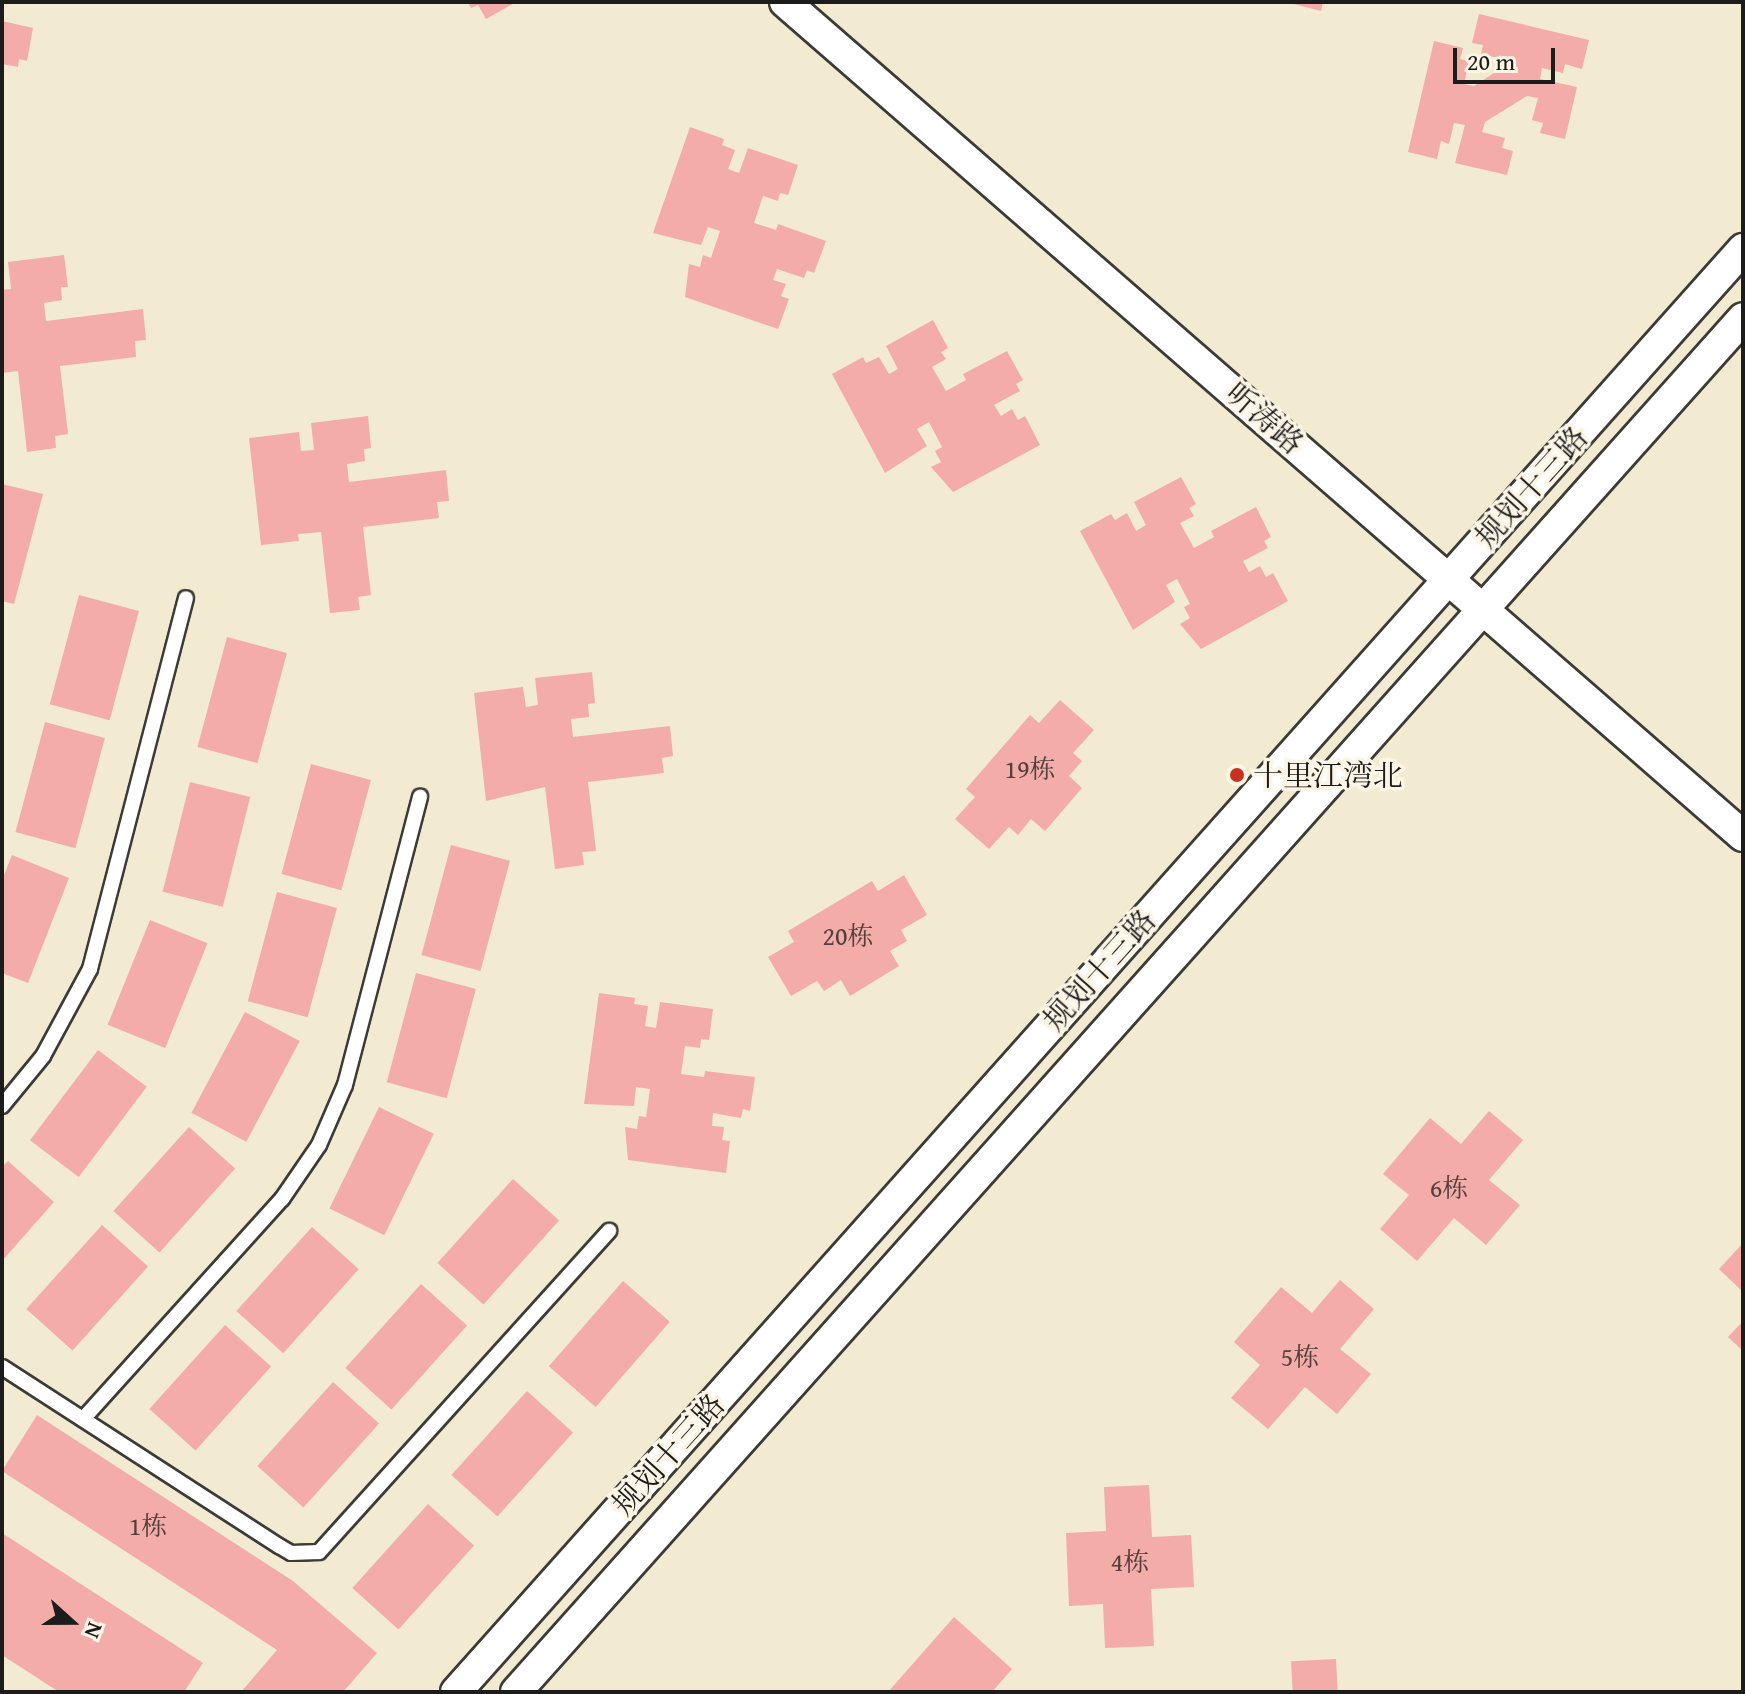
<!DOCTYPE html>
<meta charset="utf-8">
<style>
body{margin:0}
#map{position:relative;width:1745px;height:1694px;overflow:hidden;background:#f2ebd1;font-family:"Gentium Book Plus","Noto Serif SC",serif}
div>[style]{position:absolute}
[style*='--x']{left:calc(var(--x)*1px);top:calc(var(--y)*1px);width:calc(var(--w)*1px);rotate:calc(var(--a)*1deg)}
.building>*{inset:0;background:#f3aca7;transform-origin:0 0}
.roads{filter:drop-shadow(2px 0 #3c3b37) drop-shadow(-2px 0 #3c3b37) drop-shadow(0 2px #3c3b37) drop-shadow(0 -2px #3c3b37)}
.lane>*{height:14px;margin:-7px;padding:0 7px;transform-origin:7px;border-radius:7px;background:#fff}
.street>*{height:30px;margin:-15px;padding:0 15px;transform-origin:15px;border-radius:15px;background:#fff}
.dots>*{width:22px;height:22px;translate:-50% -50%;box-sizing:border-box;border:4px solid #fcf5e5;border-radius:50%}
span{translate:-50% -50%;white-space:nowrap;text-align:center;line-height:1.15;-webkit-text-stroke:7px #fcf5e5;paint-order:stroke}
.number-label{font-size:26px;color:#52403f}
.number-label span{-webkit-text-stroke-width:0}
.street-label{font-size:30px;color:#1c1c1c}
.poi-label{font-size:30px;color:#1c1c1c}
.left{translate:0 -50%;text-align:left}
.frame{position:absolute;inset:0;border:4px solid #1c1c1c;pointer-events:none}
.north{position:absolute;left:32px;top:1582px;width:80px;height:80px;-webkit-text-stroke:6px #fcf5e5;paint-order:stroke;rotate:111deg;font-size:22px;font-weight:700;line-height:32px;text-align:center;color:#1c1c1c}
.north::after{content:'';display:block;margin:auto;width:28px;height:36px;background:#1c1c1c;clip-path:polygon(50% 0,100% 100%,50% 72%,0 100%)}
.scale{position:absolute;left:1453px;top:48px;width:102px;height:36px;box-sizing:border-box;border:4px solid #1c1c1c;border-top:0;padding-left:10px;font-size:24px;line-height:28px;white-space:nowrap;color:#1c1c1c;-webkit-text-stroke:6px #fcf5e5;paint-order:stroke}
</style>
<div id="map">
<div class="building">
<div style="clip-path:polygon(468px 2px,516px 2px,486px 19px,478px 5px,471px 8px)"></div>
<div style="clip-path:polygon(1286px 2px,1323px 2px,1321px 11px)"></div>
<div style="clip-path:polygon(1479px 14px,1589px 40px,1582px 69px,1565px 64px,1563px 73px,1542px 68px,1540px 79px,1577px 87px,1565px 139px,1540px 133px,1543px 123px,1532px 120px,1538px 98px,1527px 96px,1485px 122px,1482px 132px,1505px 138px,1502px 148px,1513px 151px,1507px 175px,1455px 163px,1465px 125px,1454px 123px,1449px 144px,1441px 141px,1437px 159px,1408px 152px,1434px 41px,1463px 48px,1460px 59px,1469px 61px,1464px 84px,1474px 86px,1500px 69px,1503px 59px,1481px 54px,1483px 45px,1472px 43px)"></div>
<div style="clip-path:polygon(2px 21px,33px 28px,27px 61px,19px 59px,18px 67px,2px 64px)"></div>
<div style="clip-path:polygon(690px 127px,724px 139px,722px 145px,735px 150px,728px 169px,739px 173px,748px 148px,798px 165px,788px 195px,780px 193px,778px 201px,763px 196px,754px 223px,776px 230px,778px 224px,826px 241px,814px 273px,807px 270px,804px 278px,777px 269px,773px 280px,786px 284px,781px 296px,789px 299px,778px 329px,685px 297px,689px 264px,700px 267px,703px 255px,711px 258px,720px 231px,708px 227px,701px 245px,653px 233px)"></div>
<div style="clip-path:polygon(64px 255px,68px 287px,61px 287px,62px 300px,44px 303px,46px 321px,143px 309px,146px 340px,135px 341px,136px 357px,60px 366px,68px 434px,55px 436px,56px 448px,27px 452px,18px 371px,2px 373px,2px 290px,11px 289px,8px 262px)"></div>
<div style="clip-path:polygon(933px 320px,948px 348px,941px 352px,946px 359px,932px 367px,946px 391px,966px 380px,963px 374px,1007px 351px,1023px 380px,1016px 384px,1020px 391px,994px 405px,1001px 416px,1012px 409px,1018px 420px,1025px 416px,1040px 445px,953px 492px,931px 467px,941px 462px,935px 451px,942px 447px,929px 422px,917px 429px,927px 446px,885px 473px,832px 374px,863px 357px,866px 363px,879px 357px,889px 374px,898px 369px,886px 346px)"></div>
<div style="clip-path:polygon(368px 416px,371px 448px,364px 449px,365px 461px,347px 464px,349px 482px,446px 470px,449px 501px,437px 502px,439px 518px,363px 527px,371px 595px,358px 597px,360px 610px,330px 613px,321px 532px,298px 534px,299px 541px,261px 545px,249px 438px,299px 432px,301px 451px,314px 450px,311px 423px)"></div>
<div style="clip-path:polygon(1181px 477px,1196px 504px,1189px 508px,1194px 516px,1180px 523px,1194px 548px,1214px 537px,1211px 531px,1256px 507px,1271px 537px,1264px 541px,1268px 548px,1243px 561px,1249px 572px,1260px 566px,1266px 577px,1273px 573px,1288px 601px,1201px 649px,1180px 624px,1190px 618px,1184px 607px,1190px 604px,1177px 579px,1166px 585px,1175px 602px,1133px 630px,1080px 531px,1111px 514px,1115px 520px,1127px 513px,1136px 531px,1146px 525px,1134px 502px)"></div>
<div style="clip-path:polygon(2px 484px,43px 494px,14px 604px,2px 601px)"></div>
<div style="left:79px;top:595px;width:62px;height:113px;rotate:15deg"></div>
<div style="left:227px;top:637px;width:62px;height:114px;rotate:15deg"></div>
<div style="clip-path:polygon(592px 672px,595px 703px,588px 704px,589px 717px,571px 719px,573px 737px,670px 726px,673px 756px,662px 758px,664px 773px,588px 782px,596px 851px,582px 852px,584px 865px,555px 869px,545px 787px,486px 801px,474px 693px,523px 687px,526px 707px,538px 705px,535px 678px)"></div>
<div style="clip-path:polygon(1060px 700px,1094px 730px,1073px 753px,1082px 761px,1069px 776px,1082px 788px,1045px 831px,1031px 819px,1018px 835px,1009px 827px,989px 849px,955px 819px,975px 797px,966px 789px,1030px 715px,1039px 723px)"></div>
<div style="left:45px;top:722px;width:62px;height:114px;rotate:15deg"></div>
<div style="left:311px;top:764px;width:62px;height:114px;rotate:15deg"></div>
<div style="left:190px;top:782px;width:62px;height:113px;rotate:14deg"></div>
<div style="left:451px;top:845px;width:61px;height:114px;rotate:15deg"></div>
<div style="clip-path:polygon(12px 855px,69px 878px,28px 983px,2px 973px,2px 880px)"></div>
<div style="clip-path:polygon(904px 875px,927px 915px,901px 930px,907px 941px,890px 951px,899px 966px,850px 996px,841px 980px,824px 991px,817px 981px,791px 996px,768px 957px,794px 942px,788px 931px,872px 881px,878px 891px)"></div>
<div style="left:277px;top:892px;width:62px;height:113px;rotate:15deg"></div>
<div style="left:150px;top:920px;width:62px;height:113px;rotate:22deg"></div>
<div style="left:416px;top:973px;width:62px;height:113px;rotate:15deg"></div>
<div style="clip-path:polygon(599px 993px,635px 998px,634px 1004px,648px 1006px,645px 1026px,656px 1028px,660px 1002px,713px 1009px,709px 1040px,701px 1039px,700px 1048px,685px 1046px,681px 1074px,704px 1077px,705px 1071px,755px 1077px,750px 1111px,743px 1109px,741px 1118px,713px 1113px,712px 1126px,724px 1127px,722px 1140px,730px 1141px,726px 1173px,628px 1160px,625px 1127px,637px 1129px,639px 1116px,646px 1117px,650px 1089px,636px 1087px,634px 1106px,584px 1104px)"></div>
<div style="left:245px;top:1012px;width:62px;height:114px;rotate:28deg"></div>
<div style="left:98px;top:1050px;width:61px;height:113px;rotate:37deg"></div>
<div style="left:379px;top:1107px;width:61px;height:113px;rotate:26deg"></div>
<div style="clip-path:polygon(1489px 1111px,1523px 1140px,1489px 1180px,1520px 1205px,1486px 1245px,1454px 1218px,1417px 1261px,1380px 1229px,1409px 1195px,1383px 1174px,1430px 1118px,1461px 1144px)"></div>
<div style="left:189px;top:1127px;width:62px;height:113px;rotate:42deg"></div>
<div style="clip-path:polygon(8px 1161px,54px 1202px,2px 1261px,2px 1167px)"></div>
<div style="left:513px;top:1179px;width:62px;height:113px;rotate:42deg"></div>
<div style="left:102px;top:1225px;width:62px;height:113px;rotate:42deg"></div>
<div style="left:312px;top:1227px;width:63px;height:113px;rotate:42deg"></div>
<div style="clip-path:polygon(1743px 1243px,1743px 1292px,1719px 1269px)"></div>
<div style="clip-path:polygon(1340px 1280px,1374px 1309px,1340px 1349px,1371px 1374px,1337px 1414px,1305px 1387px,1268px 1429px,1231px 1398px,1260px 1365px,1234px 1342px,1281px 1287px,1312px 1313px)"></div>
<div style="left:623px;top:1281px;width:62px;height:113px;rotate:41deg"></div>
<div style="left:421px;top:1284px;width:62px;height:113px;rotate:42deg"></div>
<div style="clip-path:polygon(1743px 1321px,1743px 1351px,1728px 1337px)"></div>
<div style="left:225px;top:1325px;width:62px;height:113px;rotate:42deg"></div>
<div style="left:333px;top:1382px;width:62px;height:113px;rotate:42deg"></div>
<div style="left:527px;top:1391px;width:62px;height:113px;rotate:42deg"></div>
<div style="clip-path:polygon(37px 1415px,293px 1581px,377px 1653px,343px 1692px,241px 1692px,277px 1650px,2px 1471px)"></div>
<div style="clip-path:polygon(1149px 1485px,1152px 1537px,1191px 1535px,1194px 1587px,1151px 1589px,1154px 1646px,1105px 1648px,1103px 1604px,1069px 1606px,1066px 1533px,1106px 1531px,1104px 1487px)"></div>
<div style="left:428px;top:1504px;width:62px;height:113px;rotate:42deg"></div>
<div style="clip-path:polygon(2px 1533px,203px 1663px,184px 1692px,59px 1692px,2px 1655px)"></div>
<div style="clip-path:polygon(954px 1617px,1012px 1669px,992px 1692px,888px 1692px)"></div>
<div style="left:1336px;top:1659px;width:33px;height:45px;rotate:87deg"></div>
</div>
<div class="roads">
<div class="lane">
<div style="--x:2;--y:1106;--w:65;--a:-50.6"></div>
<div style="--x:43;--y:1056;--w:99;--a:-61.6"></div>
<div style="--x:90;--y:969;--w:383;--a:-75.5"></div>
<div style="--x:2;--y:1367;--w:330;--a:32.9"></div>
<div style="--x:279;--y:1546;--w:14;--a:30"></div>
<div style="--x:291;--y:1553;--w:28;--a:-2"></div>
<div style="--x:319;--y:1552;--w:433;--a:-47.9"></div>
<div style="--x:83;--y:1419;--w:297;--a:-47.9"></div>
<div style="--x:282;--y:1199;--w:65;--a:-55.6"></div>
<div style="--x:319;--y:1145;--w:65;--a:-66.6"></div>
<div style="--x:345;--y:1085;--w:298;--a:-75.4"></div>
</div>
<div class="street">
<div style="--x:785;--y:2;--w:1270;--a:41.04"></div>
<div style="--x:456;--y:1692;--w:1934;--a:-48.27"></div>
<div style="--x:516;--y:1692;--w:1842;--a:-48.23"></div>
</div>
</div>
<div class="dots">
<div style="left:1237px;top:775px;background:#c8321e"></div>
</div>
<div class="number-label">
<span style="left:1030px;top:769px">19栋</span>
<span style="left:848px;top:936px">20栋</span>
<span style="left:1449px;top:1188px">6栋</span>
<span style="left:1300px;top:1357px">5栋</span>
<span style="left:148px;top:1526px">1栋</span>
<span style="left:1130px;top:1562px">4栋</span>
</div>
<div class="street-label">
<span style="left:1265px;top:418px;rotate:41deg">听涛路</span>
<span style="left:1531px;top:487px;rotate:-48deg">规划十三路</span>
<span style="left:1099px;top:970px;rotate:-48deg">规划十三路</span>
<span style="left:668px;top:1454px;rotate:-48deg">规划十三路</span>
</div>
<div class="poi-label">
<span class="left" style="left:1253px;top:775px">十里江湾北</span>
</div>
<div class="frame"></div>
<div class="north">N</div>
<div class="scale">20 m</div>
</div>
